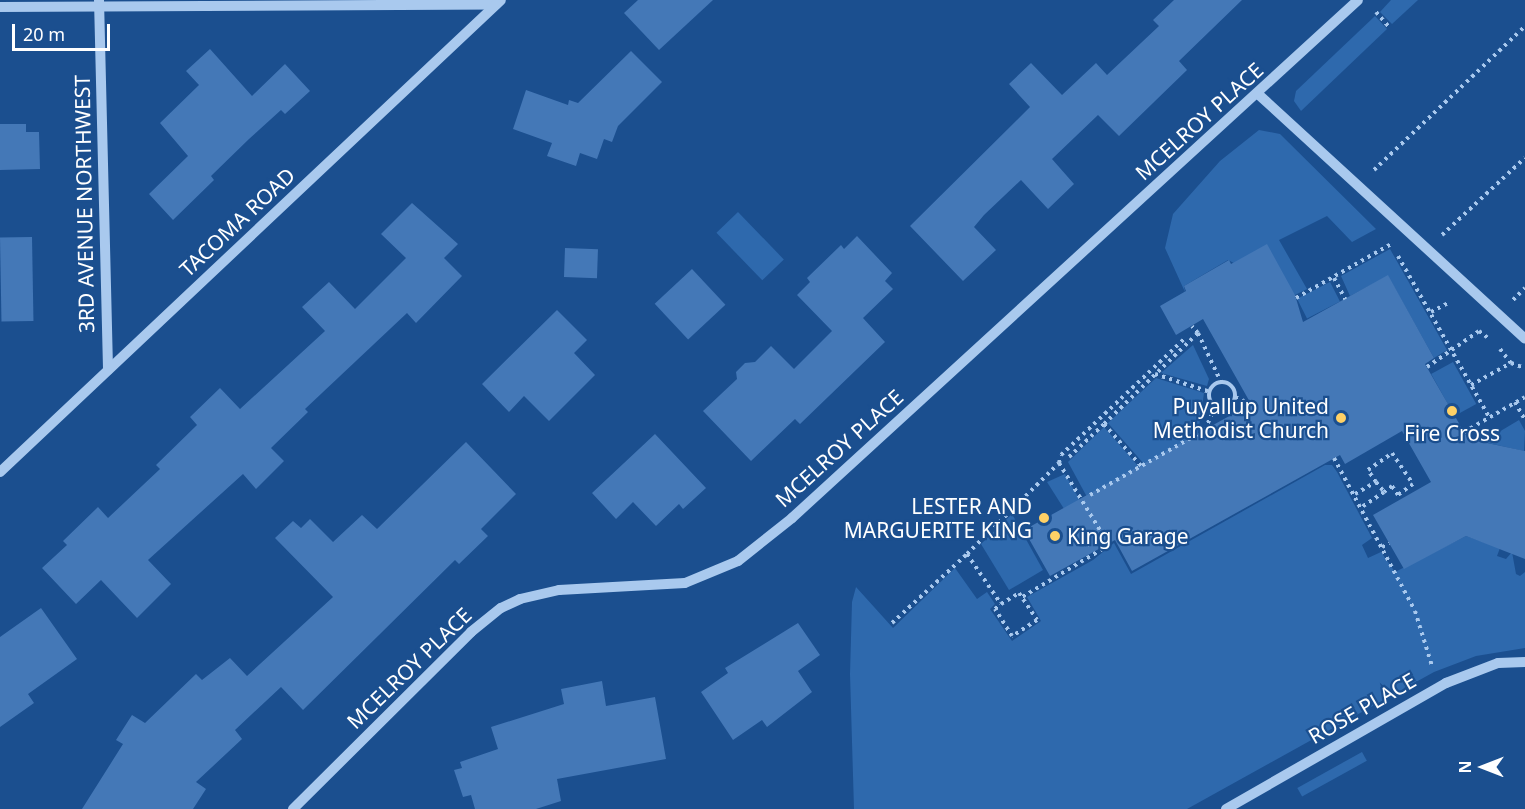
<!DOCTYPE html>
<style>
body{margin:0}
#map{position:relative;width:1525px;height:809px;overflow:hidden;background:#1b4f8f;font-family:"Noto Sans",sans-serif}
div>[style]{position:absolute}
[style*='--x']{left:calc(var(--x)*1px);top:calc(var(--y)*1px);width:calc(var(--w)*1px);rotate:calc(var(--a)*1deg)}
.green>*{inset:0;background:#2e69ad;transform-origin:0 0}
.building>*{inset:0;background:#4478b7;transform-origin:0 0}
.path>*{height:4px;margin-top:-2px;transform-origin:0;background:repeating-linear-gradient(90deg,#a9c9ee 0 3px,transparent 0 7.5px)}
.path>.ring{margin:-2px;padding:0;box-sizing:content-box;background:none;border:4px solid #a9c9ee;border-radius:50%}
.minor>*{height:10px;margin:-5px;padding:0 5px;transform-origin:5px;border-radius:5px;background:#a9c9ee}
.dots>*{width:16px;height:16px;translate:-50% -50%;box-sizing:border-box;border:3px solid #1b4f8f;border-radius:50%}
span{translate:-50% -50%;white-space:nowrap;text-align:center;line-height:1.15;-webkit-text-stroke:4.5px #1b4f8f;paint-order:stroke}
.street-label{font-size:21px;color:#fff}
.poi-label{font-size:21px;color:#fff}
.right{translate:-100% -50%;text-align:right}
.left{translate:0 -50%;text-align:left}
.north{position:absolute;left:1453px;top:737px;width:60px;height:60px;-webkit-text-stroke:4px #1b4f8f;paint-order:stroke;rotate:270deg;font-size:16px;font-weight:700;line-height:24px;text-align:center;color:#fff}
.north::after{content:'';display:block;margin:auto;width:21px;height:27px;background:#fff;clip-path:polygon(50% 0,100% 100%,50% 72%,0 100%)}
.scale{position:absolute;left:12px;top:24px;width:98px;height:27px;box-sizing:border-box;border:3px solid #fff;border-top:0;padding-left:8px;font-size:18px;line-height:21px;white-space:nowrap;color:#fff;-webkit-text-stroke:4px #1b4f8f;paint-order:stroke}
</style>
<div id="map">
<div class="green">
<div style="clip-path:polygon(1391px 0,1418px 0,1392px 24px,1380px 12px)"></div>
<div style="clip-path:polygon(1375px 16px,1387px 29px,1301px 111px,1294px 101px,1296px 91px)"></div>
<div style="clip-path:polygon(1259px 130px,1280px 134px,1376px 229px,1352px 242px,1327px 216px,1279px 240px,1307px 289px,1295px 295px,1228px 260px,1184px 286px,1185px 292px,1165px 248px,1173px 214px,1220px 161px)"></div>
<div style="left:738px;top:212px;width:66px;height:30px;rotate:46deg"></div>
<div style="clip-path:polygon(1390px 249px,1447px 350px,1434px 358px,1388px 276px,1350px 296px,1341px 276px)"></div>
<div style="left:1330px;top:282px;width:22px;height:37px;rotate:63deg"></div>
<div style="clip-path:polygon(1193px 345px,1209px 379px,1207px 386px,1161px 373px)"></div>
<div style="left:1453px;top:362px;width:48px;height:25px;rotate:61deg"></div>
<div style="clip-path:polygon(1156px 378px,1204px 393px,1198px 434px,1144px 464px,1108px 423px)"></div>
<div style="clip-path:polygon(1519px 420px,1525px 431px,1524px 451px,1488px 443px,1472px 448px)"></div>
<div style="clip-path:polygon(1104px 427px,1139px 467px,1087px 497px,1068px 462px)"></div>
<div style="clip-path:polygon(1325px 465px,1332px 465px,1337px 472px,1372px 538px,1362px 545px,1368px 558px,1381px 552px,1395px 572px,1466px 536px,1500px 548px,1497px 556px,1506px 559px,1512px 552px,1516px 574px,1520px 576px,1525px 572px,1525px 648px,1476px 656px,1434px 672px,1187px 809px,854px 809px,850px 674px,852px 602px,856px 587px,893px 628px,955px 568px,977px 599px,987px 592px,995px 604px,990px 609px,1012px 641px,1041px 621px,1027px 597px,1093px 560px,1114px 543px,1131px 574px)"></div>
<div style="clip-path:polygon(1065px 474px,1086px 511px,1085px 542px,1047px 482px)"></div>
<div style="clip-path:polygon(1012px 514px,1043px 570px,1009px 590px,981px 544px)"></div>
<div style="left:1362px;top:752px;width:10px;height:74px;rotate:61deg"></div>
</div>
<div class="building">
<div style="clip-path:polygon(638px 0,713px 0,659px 50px,624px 13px)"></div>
<div style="clip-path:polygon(1174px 0,1242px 0,1179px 61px,1187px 70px,1119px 136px,1098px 115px,1052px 159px,1074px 184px,1048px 209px,1021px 180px,984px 215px,974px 227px,996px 250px,963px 281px,910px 226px,1030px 107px,1009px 84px,1031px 63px,1062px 95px,1096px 63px,1107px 75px,1159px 26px,1153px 20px)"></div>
<div style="clip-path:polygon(210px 49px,252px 96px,285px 64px,310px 91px,285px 114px,281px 110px,249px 139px,211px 176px,214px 180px,173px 220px,149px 194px,188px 156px,160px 123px,199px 85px,186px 71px)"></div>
<div style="clip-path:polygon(631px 51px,662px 82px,618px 126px,612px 142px,604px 139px,597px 159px,580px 153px,576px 166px,547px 156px,552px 143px,513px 129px,526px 90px,568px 105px,569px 100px,578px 103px)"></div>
<div style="clip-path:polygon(0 124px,26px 124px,26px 132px,39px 132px,40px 169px,0 170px)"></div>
<div style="clip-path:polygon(412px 203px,458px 244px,444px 258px,462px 276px,416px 323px,407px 313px,305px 409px,308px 412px,271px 448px,284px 461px,256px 489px,243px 474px,148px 560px,171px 584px,137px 618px,101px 580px,76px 604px,42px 568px,67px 545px,63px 541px,98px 507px,108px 518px,160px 469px,156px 465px,197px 425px,190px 417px,220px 388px,240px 409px,325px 331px,302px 307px,329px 282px,355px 309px,406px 258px,381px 234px)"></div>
<div style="clip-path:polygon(857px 236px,892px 273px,885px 281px,893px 289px,863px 318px,885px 342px,800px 424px,795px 419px,751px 461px,703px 411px,737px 379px,736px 372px,745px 363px,755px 362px,771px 346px,794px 369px,832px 331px,797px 295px,810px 282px,807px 278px,841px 245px,844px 249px)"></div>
<div style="left:32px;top:237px;width:84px;height:32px;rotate:89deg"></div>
<div style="clip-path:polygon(1267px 244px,1295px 295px,1303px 322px,1388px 275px,1434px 358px,1425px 364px,1468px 439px,1525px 451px,1525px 559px,1466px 536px,1404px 569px,1373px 515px,1431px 482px,1402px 431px,1345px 464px,1340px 455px,1132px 571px,1115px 540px,1050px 576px,1024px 530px,1251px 404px,1203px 319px,1176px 335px,1160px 306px,1186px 291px,1184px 286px,1229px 260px,1231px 264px)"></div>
<div style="left:565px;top:248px;width:33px;height:29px;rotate:2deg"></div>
<div style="left:692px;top:269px;width:49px;height:51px;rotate:47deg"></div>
<div style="clip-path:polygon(557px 310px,587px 340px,574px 353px,595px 375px,549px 421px,524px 396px,509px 412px,482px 384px)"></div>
<div style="clip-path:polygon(655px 434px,706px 488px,683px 509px,679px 504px,656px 526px,633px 502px,616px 519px,592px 493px)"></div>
<div style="clip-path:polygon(466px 442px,516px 494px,481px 529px,488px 536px,459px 564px,455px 560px,303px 710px,281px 687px,235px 730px,242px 739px,196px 782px,206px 789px,193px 809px,82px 809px,123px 744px,116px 740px,132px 715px,145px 723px,196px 674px,202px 680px,230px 658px,247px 676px,333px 597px,275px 538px,293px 521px,301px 528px,310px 519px,333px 542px,362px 515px,377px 529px)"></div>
<div style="clip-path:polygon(41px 608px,77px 659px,28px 694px,34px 703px,0 727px,0 637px)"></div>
<div style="clip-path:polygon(798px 623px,820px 655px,798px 671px,812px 692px,767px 727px,762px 720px,733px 740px,701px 692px,728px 673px,725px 668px)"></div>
<div style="clip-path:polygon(602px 681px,606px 706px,655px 697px,666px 759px,557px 779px,561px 801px,536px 809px,475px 809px,471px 795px,463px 797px,454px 770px,462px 768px,460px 762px,498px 749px,491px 727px,564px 704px,561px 689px)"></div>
</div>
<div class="path">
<div style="--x:1376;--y:12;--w:20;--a:49"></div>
<div style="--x:1374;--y:170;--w:209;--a:-43.6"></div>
<div style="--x:1442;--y:235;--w:113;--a:-42.9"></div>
<div style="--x:1398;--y:256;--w:185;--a:60.5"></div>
<div style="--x:1334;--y:278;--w:24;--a:62"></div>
<div style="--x:1296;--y:298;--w:109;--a:-29.6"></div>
<div style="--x:1513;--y:300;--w:17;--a:-45"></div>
<div style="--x:1431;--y:312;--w:21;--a:-28"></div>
<div style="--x:1198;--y:333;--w:54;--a:64.9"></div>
<div style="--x:1500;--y:349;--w:18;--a:52"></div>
<div style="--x:1427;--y:367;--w:63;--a:-34.7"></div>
<div style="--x:1479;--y:331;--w:11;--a:38"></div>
<div style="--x:1155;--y:374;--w:58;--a:18.1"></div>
<div class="ring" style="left:1209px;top:382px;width:22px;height:22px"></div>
<div style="--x:1471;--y:385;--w:46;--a:-28.8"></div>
<div style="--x:1511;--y:363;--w:15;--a:20"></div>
<div style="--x:1235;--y:397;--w:17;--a:24"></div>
<div style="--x:1515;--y:402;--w:21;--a:61"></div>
<div style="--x:1104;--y:424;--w:131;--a:-44.1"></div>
<div style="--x:1198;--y:333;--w:9;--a:-131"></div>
<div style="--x:1464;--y:432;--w:70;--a:-29.8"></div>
<div style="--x:1069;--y:457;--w:48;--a:-43.3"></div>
<div style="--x:1104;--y:424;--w:56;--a:48.6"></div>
<div style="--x:1334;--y:458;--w:173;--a:62.1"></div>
<div style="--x:1415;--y:611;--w:58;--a:72.8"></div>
<div style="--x:1059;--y:463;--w:8;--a:-76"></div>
<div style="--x:1061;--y:455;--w:169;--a:-43.3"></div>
<div style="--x:1376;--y:482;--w:14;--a:-124"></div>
<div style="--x:1368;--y:470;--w:29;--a:-35"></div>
<div style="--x:1392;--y:453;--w:37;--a:56"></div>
<div style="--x:1413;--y:484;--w:19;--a:144"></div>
<div style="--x:1398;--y:495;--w:11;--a:-124"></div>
<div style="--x:1392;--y:486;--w:10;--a:143"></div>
<div style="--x:1355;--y:494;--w:24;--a:-30"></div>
<div style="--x:1376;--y:482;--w:13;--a:51"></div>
<div style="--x:1384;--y:492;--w:27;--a:146"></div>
<div style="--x:1090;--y:495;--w:132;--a:-29.5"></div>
<div style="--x:1205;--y:430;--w:26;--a:-67"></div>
<div style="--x:1087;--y:545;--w:27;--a:-28"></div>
<div style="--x:1382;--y:547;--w:8;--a:-23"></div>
<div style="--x:967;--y:554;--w:129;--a:-44.7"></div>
<div style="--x:1059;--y:463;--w:96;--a:58.6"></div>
<div style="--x:1109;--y:545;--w:101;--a:149.1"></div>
<div style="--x:892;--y:623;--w:102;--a:-42.6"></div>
<div style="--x:967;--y:554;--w:60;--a:55.8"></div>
<div style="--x:1001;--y:604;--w:21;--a:-31"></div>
<div style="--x:1019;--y:593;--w:32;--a:56"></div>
<div style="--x:1037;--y:620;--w:30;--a:147"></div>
<div style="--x:1012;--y:636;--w:32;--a:-122"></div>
<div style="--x:995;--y:609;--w:8;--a:-40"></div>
</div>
<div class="minor">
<div style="--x:99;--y:0;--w:370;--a:88.6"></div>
<div style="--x:0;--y:7;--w:496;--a:-0.3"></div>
<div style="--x:1258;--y:94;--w:362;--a:42.5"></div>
<div style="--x:0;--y:472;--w:688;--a:-43.29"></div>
<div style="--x:293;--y:809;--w:251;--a:-44.8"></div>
<div style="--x:471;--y:632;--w:38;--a:-39"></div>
<div style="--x:501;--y:608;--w:21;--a:-25"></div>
<div style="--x:520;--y:599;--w:40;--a:-13"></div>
<div style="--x:559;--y:590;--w:126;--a:-3.2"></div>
<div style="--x:685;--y:583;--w:57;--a:-22.5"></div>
<div style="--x:738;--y:561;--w:69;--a:-38.5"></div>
<div style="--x:792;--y:518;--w:767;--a:-42.46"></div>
<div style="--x:1226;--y:809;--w:254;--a:-29.8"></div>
<div style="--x:1446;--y:683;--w:56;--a:-21"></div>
<div style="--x:1498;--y:663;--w:27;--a:-2"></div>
</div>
<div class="dots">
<div style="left:1452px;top:411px;background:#ffd166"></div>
<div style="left:1341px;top:418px;background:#ffd166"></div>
<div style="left:1044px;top:518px;background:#ffd166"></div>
<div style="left:1055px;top:536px;background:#ffd166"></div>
</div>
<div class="street-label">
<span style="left:1199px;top:121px;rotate:-42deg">MCELROY PLACE</span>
<span style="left:84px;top:204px;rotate:-91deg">3RD AVENUE NORTHWEST</span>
<span style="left:237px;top:222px;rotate:-43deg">TACOMA ROAD</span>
<span style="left:839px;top:448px;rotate:-42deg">MCELROY PLACE</span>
<span style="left:409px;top:668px;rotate:-44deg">MCELROY PLACE</span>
<span style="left:1362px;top:708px;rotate:-30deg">ROSE PLACE</span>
</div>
<div class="poi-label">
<span class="right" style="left:1329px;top:418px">Puyallup United<br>Methodist Church</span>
<span style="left:1452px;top:433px">Fire Cross</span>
<span class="right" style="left:1032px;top:518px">LESTER AND<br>MARGUERITE KING</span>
<span class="left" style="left:1067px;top:536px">King Garage</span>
</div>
<div class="north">N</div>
<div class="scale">20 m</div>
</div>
